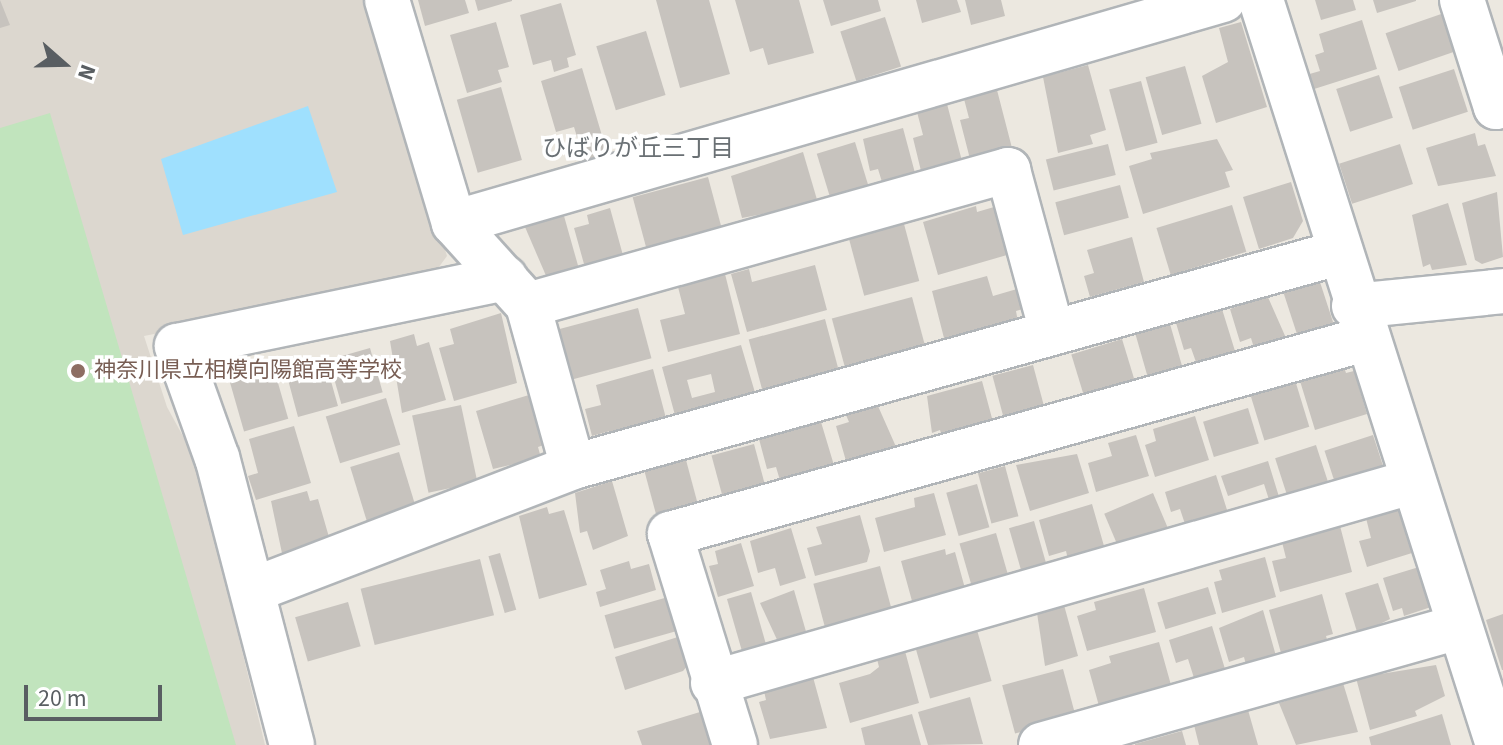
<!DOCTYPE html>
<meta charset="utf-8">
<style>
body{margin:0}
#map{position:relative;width:1503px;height:745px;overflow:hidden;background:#ece8e0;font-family:"Source Sans 3","Noto Sans JP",sans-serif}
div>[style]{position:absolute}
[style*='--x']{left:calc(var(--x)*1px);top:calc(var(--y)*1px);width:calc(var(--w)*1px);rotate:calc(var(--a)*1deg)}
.education>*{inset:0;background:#dcd7cf}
.green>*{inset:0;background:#c1e4bd}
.water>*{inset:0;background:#9fe0fe}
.building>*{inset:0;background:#c7c3be;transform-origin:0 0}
.roads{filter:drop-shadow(2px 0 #b1b5b8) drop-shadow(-2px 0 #b1b5b8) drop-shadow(0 2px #b1b5b8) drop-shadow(0 -2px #b1b5b8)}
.minor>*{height:44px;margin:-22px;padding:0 22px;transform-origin:22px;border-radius:22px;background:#fff}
.dots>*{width:22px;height:22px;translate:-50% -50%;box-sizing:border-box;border:4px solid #fff;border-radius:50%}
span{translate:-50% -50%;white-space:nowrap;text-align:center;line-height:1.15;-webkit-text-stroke:7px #fff;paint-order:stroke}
.education-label{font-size:22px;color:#785e54}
.left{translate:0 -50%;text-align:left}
.neighbourhood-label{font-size:24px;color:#6a7074}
.north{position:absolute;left:24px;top:24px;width:80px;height:80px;-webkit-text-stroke:6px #fff;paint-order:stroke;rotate:110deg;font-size:22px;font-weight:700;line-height:32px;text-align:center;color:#595e62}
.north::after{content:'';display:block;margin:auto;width:28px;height:36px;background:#595e62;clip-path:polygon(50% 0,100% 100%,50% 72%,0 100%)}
.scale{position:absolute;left:24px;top:685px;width:138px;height:36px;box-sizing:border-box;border:4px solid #595e62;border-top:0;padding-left:10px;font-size:24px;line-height:28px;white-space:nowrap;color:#595e62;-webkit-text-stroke:6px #fff;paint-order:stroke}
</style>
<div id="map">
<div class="education">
<div style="clip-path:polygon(0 0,368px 0,447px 256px,430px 279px,144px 336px,167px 407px,195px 458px,265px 745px,0 745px)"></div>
</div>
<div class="green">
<div style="clip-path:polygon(50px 113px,236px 745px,0 745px,0 128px)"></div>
</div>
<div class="water">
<div style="clip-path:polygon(308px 106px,337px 192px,183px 235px,161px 159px)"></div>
</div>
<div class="building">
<div style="clip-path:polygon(0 0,10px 25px,0 28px)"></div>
<div style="clip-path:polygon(418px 0,465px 0,469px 13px,425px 26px)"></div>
<div style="clip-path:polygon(475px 0,512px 0,512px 1px,478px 11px)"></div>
<div style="clip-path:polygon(656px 0,709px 0,730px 74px,680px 88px)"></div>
<div style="clip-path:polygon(735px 0,799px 0,814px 53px,768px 65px,763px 48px,750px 52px)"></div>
<div style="clip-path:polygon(823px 0,878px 0,881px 11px,831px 26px)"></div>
<div style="clip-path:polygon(916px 0,957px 0,961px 12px,922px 23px)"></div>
<div style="clip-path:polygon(965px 0,1001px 0,1005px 16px,971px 25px)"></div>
<div style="clip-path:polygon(1315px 0,1353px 0,1356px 10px,1321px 20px)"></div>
<div style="clip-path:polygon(1373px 0,1416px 0,1416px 1px,1377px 13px)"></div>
<div style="clip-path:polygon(561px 3px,576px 55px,567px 58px,569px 67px,554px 72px,551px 60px,533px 65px,520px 15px)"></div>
<div style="left:1447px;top:12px;width:40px;height:65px;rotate:71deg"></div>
<div style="left:885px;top:17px;width:52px;height:47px;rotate:72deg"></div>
<div style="clip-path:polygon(1362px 20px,1377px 69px,1311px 90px,1306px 75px,1320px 71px,1315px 55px,1324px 52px,1319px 34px)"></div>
<div style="clip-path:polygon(496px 22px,509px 67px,498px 70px,502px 82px,467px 93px,450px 35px)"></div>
<div style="clip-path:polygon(1241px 22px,1267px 107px,1216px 123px,1202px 76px,1228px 62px,1219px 28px)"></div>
<div style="left:646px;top:31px;width:67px;height:52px;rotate:73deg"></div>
<div style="clip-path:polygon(1088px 65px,1106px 130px,1090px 135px,1093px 144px,1058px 153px,1043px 77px)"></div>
<div style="left:1185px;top:66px;width:60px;height:41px;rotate:74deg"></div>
<div style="clip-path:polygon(582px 68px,608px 156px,585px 163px,574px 127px,556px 132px,541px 81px)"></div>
<div style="left:1454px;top:69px;width:45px;height:58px;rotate:72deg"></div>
<div style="left:1379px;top:75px;width:45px;height:45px;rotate:72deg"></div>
<div style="left:1141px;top:81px;width:64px;height:33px;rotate:75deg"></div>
<div style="left:501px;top:87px;width:76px;height:46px;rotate:74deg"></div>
<div style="clip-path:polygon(997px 90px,1012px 148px,970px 159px,960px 120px,969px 118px,964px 99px)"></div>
<div style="clip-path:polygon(947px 104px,962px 161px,921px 171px,913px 138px,923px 135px,917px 112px)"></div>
<div style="clip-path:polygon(903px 128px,915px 173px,882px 182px,878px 169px,870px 171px,863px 139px)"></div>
<div style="clip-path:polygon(1475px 133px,1478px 146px,1485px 144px,1496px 176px,1438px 186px,1426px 148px)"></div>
<div style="clip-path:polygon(1217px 139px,1233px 170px,1225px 172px,1230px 187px,1143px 214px,1129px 166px,1152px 159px,1150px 153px)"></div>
<div style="left:855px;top:142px;width:49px;height:40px;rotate:73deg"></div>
<div style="left:1108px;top:144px;width:32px;height:64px;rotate:76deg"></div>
<div style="left:1400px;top:144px;width:42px;height:64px;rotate:72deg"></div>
<div style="clip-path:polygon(803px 152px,818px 203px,742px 218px,731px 176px)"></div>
<div style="left:708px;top:177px;width:54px;height:78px;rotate:75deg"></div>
<div style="clip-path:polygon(1291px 182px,1303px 221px,1293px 238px,1259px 249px,1243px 197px)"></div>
<div style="left:1120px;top:185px;width:34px;height:67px;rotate:75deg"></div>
<div style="clip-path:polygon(1497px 192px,1503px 257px,1482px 264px,1475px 260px,1462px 203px)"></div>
<div style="clip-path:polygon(1448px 203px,1467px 265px,1432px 270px,1430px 264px,1423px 267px,1412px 215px)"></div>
<div style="left:1232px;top:205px;width:49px;height:79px;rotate:73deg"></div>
<div style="clip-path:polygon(976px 206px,977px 212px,994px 207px,1007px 255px,938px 275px,923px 222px)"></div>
<div style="clip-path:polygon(610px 208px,624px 259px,584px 264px,574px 228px,589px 224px,587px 215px)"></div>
<div style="clip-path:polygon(564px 216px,579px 269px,547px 278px,525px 227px)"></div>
<div style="left:904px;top:224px;width:59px;height:57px;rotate:75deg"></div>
<div style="clip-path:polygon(1132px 237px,1144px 282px,1090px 297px,1084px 276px,1094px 273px,1087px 250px)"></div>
<div style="clip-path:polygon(815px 265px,827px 310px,747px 332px,731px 274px,749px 269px,752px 282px)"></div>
<div style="clip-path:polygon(725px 274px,740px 334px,668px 352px,660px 320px,685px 314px,678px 287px)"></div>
<div style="clip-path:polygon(987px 276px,993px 296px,1017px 289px,1023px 309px,1016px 311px,1018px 322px,945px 342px,932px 291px)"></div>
<div style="left:1319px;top:279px;width:49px;height:38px;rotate:72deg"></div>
<div style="clip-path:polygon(1267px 295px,1286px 338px,1254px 348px,1251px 338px,1240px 342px,1230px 309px)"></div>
<div style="left:912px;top:297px;width:52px;height:83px;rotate:75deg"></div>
<div style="left:638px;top:308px;width:52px;height:86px;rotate:75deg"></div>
<div style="clip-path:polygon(1222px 309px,1235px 351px,1196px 362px,1191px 348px,1184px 350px,1176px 323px)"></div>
<div style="clip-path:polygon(501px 313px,517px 383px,454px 401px,439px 348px,454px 344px,450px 329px)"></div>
<div style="left:825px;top:319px;width:54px;height:79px;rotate:75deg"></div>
<div style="left:1170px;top:324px;width:46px;height:36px;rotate:74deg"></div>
<div style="clip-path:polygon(414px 334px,417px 346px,429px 342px,446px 400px,402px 413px,390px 341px)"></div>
<div style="left:1122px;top:339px;width:42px;height:53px;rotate:73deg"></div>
<div style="clip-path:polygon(evenodd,741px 345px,756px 396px,676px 419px,662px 367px,741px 345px,711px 374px,715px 392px,692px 398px,687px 380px,711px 374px)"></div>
<div style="left:370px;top:348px;width:46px;height:43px;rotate:74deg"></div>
<div style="clip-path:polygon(315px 359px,318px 369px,327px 367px,338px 406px,298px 417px,287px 376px,294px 374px,292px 366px)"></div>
<div style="left:272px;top:362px;width:59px;height:46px;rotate:74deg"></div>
<div style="left:1033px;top:365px;width:43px;height:42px;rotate:75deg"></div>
<div style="clip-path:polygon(1344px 367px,1346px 373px,1354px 371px,1367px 414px,1315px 430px,1300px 381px)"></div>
<div style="clip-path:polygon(653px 369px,667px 422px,612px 437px,610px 431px,592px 436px,585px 409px,601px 405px,596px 385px)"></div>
<div style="left:1295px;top:380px;width:49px;height:47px;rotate:73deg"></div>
<div style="clip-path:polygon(982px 381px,993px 422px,942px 437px,940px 430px,932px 433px,927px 396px)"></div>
<div style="clip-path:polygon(529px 395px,544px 445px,538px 447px,541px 458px,493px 469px,476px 411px)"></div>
<div style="left:386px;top:398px;width:49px;height:63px;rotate:73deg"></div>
<div style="left:461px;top:405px;width:79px;height:50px;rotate:78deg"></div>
<div style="clip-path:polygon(878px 406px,897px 449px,848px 468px,836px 426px,849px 422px,846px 415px)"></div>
<div style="left:1248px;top:408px;width:37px;height:47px;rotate:73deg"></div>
<div style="clip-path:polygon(1195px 416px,1209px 460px,1155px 477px,1145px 445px,1156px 441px,1153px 429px)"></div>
<div style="clip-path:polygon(821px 422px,836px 472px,782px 487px,776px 467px,767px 469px,759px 439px)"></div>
<div style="clip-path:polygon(294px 426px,311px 483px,256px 500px,248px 476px,258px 473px,249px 439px)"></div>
<div style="clip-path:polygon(1136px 435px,1149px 476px,1096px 492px,1088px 463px,1112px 456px,1108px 443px)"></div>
<div style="left:1373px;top:435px;width:35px;height:51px;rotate:72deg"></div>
<div style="left:754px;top:444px;width:47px;height:44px;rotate:75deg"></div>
<div style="left:1316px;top:445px;width:39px;height:43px;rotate:72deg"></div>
<div style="left:399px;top:452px;width:59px;height:51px;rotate:73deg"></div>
<div style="clip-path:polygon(1077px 454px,1089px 493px,1030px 511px,1016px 465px)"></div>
<div style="left:686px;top:460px;width:54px;height:43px;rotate:75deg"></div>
<div style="clip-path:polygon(1268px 461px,1280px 500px,1270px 503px,1264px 484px,1228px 496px,1221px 476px)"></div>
<div style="left:1005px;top:466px;width:52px;height:28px;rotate:75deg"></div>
<div style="clip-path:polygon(1216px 475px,1228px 513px,1186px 527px,1180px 509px,1171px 512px,1165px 492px)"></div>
<div style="clip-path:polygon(612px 481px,628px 536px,593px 550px,587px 531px,580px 533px,575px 493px)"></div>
<div style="left:977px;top:484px;width:45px;height:32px;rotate:74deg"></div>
<div style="clip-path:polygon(307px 491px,310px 501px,318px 499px,331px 544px,283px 558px,271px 501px)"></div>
<div style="clip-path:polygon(934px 493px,946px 535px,884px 552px,875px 518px,915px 507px,914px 498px)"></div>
<div style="left:1153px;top:493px;width:38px;height:53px;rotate:67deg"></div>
<div style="clip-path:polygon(1092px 504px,1106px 553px,1069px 564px,1066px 551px,1049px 556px,1039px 520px)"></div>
<div style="clip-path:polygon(547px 507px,549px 514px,564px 510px,587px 585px,539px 599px,519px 516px)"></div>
<div style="clip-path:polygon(1399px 508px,1412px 553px,1367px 567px,1359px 541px,1371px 538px,1366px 518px)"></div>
<div style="clip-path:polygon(860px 515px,870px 551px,867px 562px,815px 576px,807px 548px,822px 544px,816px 527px)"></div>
<div style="left:1034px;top:521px;width:46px;height:26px;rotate:74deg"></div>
<div style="clip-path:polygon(1339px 522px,1352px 572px,1280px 592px,1272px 561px,1286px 558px,1281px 538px)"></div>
<div style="clip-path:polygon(791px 528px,806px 578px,780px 586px,775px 568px,758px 573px,750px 541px)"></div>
<div style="left:996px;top:533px;width:43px;height:38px;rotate:74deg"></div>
<div style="clip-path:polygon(741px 543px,754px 586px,718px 597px,709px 566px,718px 564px,715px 551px)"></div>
<div style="clip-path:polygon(945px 549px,946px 555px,955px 552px,966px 592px,927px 603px,925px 597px,912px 601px,901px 561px)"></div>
<div style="left:500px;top:553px;width:59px;height:12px;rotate:74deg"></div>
<div style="clip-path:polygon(1265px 557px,1276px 597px,1222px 613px,1214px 582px,1222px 580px,1219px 570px)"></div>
<div style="left:480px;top:559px;width:58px;height:123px;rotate:76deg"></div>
<div style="clip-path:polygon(629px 561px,631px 569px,649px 564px,656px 590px,600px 607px,596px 592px,606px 589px,600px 570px)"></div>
<div style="left:880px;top:566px;width:49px;height:69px;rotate:75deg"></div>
<div style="clip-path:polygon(1419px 567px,1431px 607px,1404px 616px,1402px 608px,1393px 611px,1383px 578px)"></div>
<div style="clip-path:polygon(1378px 583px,1390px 619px,1358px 635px,1345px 593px)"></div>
<div style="left:1208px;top:587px;width:28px;height:53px;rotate:73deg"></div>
<div style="clip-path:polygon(1144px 588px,1156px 632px,1087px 651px,1077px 616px,1096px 610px,1094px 602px)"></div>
<div style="clip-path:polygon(794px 590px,807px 635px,779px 644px,760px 603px)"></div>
<div style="left:751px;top:592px;width:59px;height:25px;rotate:74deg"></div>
<div style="clip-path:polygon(1322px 594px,1333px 634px,1326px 636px,1328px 643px,1281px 653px,1269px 610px)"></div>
<div style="left:668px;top:597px;width:35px;height:66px;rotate:74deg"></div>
<div style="left:348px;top:602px;width:46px;height:55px;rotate:74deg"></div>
<div style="clip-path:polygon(1064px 605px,1078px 656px,1045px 666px,1037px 613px)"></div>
<div style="clip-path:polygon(1263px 610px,1276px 656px,1246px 665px,1244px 657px,1229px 662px,1219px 628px)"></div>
<div style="clip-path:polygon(1503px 614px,1503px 670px,1502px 670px,1486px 620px)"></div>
<div style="clip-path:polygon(1212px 626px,1225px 669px,1194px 678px,1188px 659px,1176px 663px,1169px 640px)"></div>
<div style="left:977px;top:630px;width:53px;height:64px;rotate:74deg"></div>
<div style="clip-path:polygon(681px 636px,689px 664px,683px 671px,625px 690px,615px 657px)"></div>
<div style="clip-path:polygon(1159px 642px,1171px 685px,1099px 706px,1089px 670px,1111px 663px,1109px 656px)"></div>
<div style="clip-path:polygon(905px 651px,919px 703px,850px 723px,839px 683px,870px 674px,879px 667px,877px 659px)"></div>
<div style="clip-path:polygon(1436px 665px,1445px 696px,1415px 711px,1417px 716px,1370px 730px,1356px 678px)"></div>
<div style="left:1063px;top:669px;width:50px;height:63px;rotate:75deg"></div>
<div style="clip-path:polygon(813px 677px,827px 728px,770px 739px,759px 702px,766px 700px,764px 691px)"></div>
<div style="clip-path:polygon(1343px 683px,1358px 732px,1296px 745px,1279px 703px)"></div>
<div style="clip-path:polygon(970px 697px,983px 744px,928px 745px,918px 712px)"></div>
<div style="clip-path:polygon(1248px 710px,1258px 745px,1199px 745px,1194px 725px)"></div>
<div style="clip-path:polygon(700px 712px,710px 745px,642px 745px,637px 731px)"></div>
<div style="clip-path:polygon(912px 714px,921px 745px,865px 745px,861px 728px)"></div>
<div style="clip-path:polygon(1442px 714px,1451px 745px,1371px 745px,1369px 737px)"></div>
<div style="clip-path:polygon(1182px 731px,1186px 745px,1135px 745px,1135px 744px)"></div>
</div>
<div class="roads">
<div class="minor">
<div style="--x:387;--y:0;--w:233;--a:73.3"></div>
<div style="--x:454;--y:223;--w:110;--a:47.9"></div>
<div style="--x:528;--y:305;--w:168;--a:74.5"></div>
<div style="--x:1261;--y:0;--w:782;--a:72.35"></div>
<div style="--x:1462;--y:0;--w:112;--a:72.4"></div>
<div style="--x:1496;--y:107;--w:7;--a:-16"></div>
<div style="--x:454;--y:223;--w:801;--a:-16.17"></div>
<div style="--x:528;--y:305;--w:499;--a:-15.7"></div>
<div style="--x:1008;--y:170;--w:168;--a:74.8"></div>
<div style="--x:1354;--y:306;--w:150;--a:-5.7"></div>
<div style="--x:253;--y:590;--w:343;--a:-21"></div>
<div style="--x:573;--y:467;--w:794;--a:-15.63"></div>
<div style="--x:713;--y:683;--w:726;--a:-16.06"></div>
<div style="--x:292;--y:745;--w:297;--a:-104.6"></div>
<div style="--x:217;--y:458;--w:119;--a:-109.7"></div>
<div style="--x:177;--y:346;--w:335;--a:-11.7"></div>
<div style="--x:735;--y:745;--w:221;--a:-107.1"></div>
<div style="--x:670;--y:534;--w:722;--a:-15.67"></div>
<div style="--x:1041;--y:745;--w:433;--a:-15.8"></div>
</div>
</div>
<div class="dots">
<div style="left:78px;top:371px;background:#8d6e63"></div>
</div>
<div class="education-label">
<span class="left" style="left:94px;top:371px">神奈川県立相模向陽館高等学校</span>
</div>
<div class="neighbourhood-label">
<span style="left:638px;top:149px">ひばりが丘三丁目</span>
</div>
<div class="north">N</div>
<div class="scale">20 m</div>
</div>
